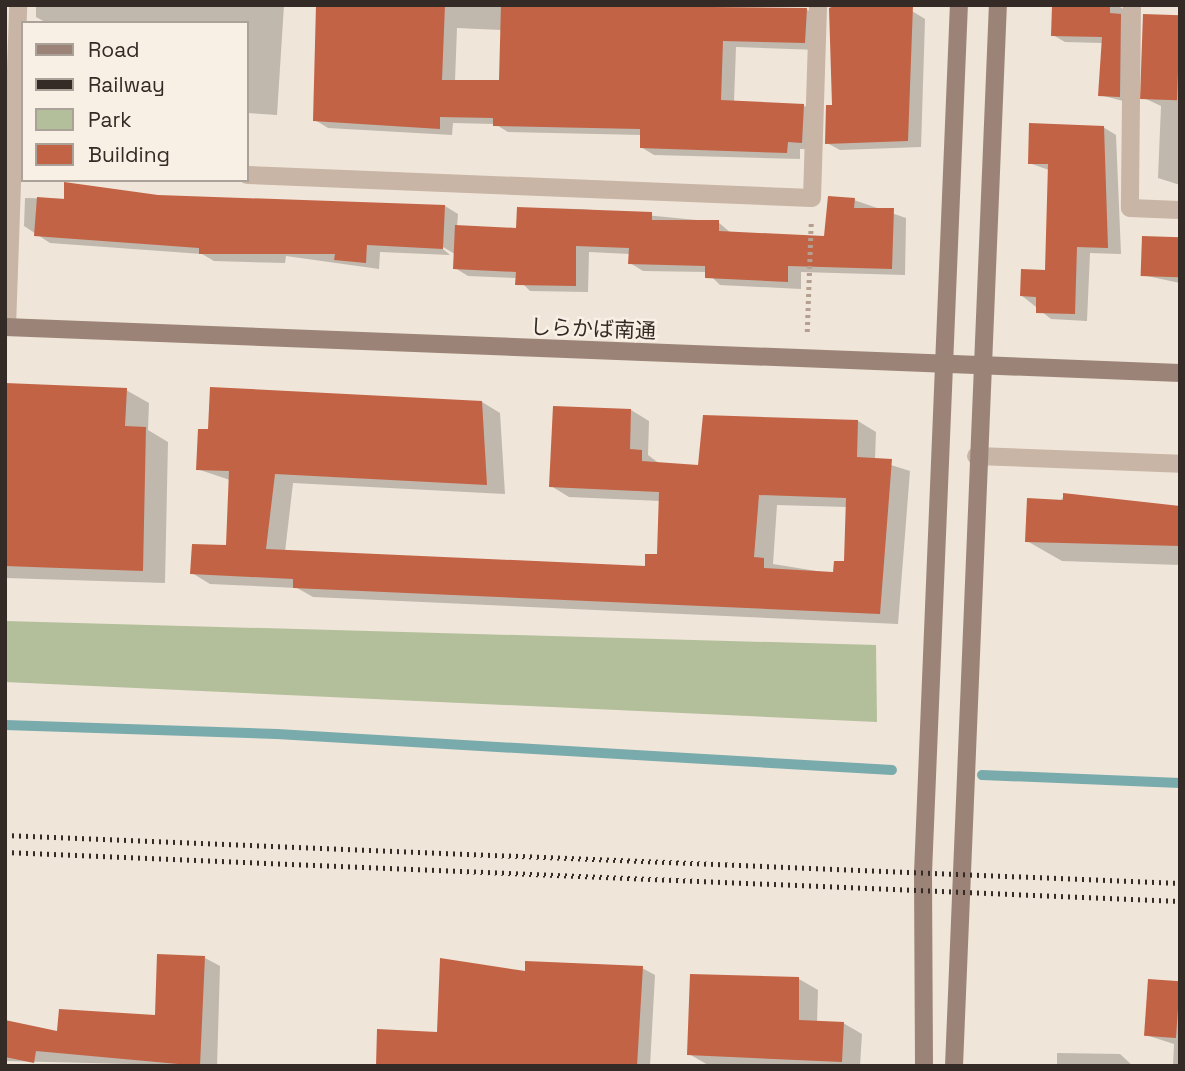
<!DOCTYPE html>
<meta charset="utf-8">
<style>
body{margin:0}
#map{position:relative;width:1185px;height:1071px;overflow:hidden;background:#f0e5d9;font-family:"Space Grotesk","Noto Sans JP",sans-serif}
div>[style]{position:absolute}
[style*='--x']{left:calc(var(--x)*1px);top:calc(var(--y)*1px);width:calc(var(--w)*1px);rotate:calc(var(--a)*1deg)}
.green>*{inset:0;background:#b2bf9a}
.shadow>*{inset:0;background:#0003}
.stream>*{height:10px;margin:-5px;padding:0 5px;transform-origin:5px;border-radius:5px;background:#79aaac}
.building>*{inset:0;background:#c26345;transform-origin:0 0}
.path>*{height:4.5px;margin-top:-2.25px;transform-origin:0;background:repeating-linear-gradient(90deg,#b49f90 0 3.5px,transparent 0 7px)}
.lane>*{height:18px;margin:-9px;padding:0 9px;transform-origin:9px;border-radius:9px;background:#c8b5a6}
.street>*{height:18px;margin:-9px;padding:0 9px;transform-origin:9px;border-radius:9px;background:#c8b5a6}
.secondary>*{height:18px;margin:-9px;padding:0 9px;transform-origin:9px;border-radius:9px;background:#9b8477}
.rail>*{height:5px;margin-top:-2.5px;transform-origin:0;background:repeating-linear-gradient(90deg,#342b26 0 2px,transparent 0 7px)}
span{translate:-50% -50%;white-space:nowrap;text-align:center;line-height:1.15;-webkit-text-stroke:5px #f8efe5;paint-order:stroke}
.street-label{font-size:21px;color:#342b26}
.frame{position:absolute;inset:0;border:7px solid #342b26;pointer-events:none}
.legend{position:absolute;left:21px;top:21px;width:228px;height:161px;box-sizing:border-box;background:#f8efe5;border:2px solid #aaa199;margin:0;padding:9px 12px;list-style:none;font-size:21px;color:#342b26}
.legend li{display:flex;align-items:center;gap:14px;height:35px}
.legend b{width:35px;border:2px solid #aaa199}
</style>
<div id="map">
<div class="green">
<div style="clip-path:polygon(5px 621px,876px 645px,877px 722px,5px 682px)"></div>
</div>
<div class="shadow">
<div style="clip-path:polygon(36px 5px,284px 5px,277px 115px,247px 113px,247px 23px,47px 23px,36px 17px)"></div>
<div style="clip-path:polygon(evenodd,318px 5px,806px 9px,819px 17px,818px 50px,736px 47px,734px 102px,803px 105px,816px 113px,815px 149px,800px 149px,800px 159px,654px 155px,641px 147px,642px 135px,508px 132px,495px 124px,453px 123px,452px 135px,328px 128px,315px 120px,318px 5px,457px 28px,502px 30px,501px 82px,455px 81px,457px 28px)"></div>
<div style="clip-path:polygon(1054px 5px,1120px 7px,1132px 14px,1131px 103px,1100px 95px,1103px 43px,1065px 42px,1053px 35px)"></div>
<div style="clip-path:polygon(912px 11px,925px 19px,921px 147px,840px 150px,827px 143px,834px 107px)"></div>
<div style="clip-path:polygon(1180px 16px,1180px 185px,1158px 178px,1161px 106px,1144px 98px)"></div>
<div style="clip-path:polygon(1103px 127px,1116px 135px,1121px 254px,1090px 253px,1087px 321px,1051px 319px,1021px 295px,1047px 272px,1049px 170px,1029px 163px)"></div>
<div style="clip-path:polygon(25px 198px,445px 206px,458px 214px,457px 227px,518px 230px,518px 208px,582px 209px,718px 222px,731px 233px,826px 238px,854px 200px,906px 218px,905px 275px,801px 272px,801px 289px,720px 285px,707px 272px,643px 271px,630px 263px,630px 254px,589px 252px,588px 292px,530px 291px,517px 278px,468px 276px,455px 268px,455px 254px,436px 243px,450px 255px,380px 252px,379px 269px,286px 256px,285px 263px,214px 261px,202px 254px,50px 243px,24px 226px)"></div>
<div style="clip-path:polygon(1180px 239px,1180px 283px,1142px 275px)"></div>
<div style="clip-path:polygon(5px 385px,126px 390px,149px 403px,148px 430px,168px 442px,165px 583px,5px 578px)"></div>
<div style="clip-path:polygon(evenodd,482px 402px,500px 413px,505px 494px,293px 483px,285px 552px,646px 568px,658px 556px,661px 501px,569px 497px,551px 486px,631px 410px,649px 421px,648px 455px,660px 464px,700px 466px,858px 421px,876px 432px,875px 460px,910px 471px,898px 624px,313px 597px,297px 588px,210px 584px,192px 573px,228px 547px,230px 480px,197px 469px,482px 402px,777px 505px,847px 507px,845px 563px,835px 574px,773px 564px,777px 505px)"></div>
<div style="clip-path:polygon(1065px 495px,1180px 508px,1180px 565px,1062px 561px,1027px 541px)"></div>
<div style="clip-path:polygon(205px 958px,220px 966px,217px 1066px,5px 1061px,5px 1022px,59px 1033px,156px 1017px)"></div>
<div style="clip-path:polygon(642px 968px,655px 975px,650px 1066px,377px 1066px,439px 1033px,527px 973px)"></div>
<div style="clip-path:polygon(799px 979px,818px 990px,817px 1022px,843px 1023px,862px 1034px,860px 1066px,708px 1065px,689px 1054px)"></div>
<div style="clip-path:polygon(1180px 982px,1180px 1066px,1173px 1066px,1174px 1044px,1146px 1035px)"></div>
<div style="clip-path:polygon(1057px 1053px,1120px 1054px,1133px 1066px,1057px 1066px)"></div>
</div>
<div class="stream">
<div style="--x:5;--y:725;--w:272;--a:1.9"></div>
<div style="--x:277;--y:734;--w:616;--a:3.35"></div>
<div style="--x:982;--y:775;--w:198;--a:2.3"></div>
</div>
<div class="building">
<div style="clip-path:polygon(316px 5px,445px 5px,442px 80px,499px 80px,501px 5px,807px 8px,805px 43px,723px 41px,721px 100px,804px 104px,802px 143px,788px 142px,787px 153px,640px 148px,640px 129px,493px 126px,493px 118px,440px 117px,440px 129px,313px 121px)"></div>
<div style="clip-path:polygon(837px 5px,913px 5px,908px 141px,825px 144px,826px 105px,832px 105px,829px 8px)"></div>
<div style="clip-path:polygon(1052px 5px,1110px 5px,1110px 13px,1121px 14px,1120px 97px,1098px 96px,1102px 37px,1051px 36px)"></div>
<div style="left:1143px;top:14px;width:37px;height:85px;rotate:2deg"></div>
<div style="clip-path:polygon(1029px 123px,1104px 126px,1108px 248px,1077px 247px,1075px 314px,1036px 313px,1036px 297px,1020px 296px,1021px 269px,1045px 270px,1048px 164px,1028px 164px)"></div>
<div style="clip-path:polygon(64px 182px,158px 195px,445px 205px,443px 249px,367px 245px,366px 263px,334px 260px,335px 254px,199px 254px,199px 248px,34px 236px,37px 197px,64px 199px)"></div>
<div style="clip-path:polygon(828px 196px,855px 198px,854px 208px,894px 208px,892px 269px,788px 266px,788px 282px,705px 278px,705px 266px,628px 264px,629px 248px,576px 246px,576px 286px,515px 285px,516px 272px,453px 269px,455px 225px,516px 228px,517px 207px,652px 212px,652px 220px,719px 220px,719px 231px,824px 236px)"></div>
<div style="left:1142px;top:236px;width:38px;height:40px;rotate:2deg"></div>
<div style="clip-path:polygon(5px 383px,127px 388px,125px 426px,146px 427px,143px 571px,5px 566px)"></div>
<div style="clip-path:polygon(evenodd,210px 387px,482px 401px,487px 485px,275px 474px,266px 549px,645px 566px,645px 554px,657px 554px,659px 492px,549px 487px,553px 406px,631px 409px,630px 449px,642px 450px,642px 461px,698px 465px,703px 415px,858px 420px,857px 457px,892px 459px,880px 614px,293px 588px,293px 579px,190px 574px,192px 544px,226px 545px,229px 471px,196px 470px,198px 429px,208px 429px,210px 387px,759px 495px,846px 498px,844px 561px,834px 561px,833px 572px,764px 568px,764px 558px,754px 557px,759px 495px)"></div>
<div style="clip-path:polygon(1063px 493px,1180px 506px,1180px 546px,1025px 542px,1027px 498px,1063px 500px)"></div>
<div style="clip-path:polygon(157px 954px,205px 956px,200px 1066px,36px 1051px,34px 1063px,5px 1057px,5px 1020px,57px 1031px,59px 1009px,155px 1015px)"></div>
<div style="clip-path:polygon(440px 958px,525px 971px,525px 961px,643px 966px,637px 1066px,376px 1066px,377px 1029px,437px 1032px)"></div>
<div style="clip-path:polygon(690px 974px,799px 977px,799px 1020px,844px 1022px,842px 1062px,687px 1055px)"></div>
<div style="left:1148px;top:979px;width:32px;height:57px;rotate:4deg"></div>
</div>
<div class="path">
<div style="--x:807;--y:332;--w:110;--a:-87.9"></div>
</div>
<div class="lane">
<div style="--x:976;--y:456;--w:204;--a:2.2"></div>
</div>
<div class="street">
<div style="--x:1132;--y:5;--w:203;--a:90.6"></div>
<div style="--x:1130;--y:208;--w:50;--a:2.3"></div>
<div style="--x:247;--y:175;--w:565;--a:2.33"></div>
<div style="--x:812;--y:198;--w:193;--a:-88.2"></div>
<div style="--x:7;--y:327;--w:322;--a:-88"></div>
</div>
<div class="secondary">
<div style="--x:5;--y:327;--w:1176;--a:2.24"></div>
<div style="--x:924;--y:1066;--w:193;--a:-90.3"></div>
<div style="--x:923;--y:873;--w:869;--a:-87.63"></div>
<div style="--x:954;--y:1066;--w:1062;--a:-87.63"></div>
</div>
<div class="rail">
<div style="--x:5;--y:835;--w:1176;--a:2.34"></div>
<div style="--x:5;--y:852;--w:1176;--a:2.39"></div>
</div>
<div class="street-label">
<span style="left:593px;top:329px;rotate:2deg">しらかば南通</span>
</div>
<div class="frame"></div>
<ul class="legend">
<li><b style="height:9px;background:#9b8477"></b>Road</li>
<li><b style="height:9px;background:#342b26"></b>Railway</li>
<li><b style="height:19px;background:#b2bf9a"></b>Park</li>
<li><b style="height:19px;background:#c26345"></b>Building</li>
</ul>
</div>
